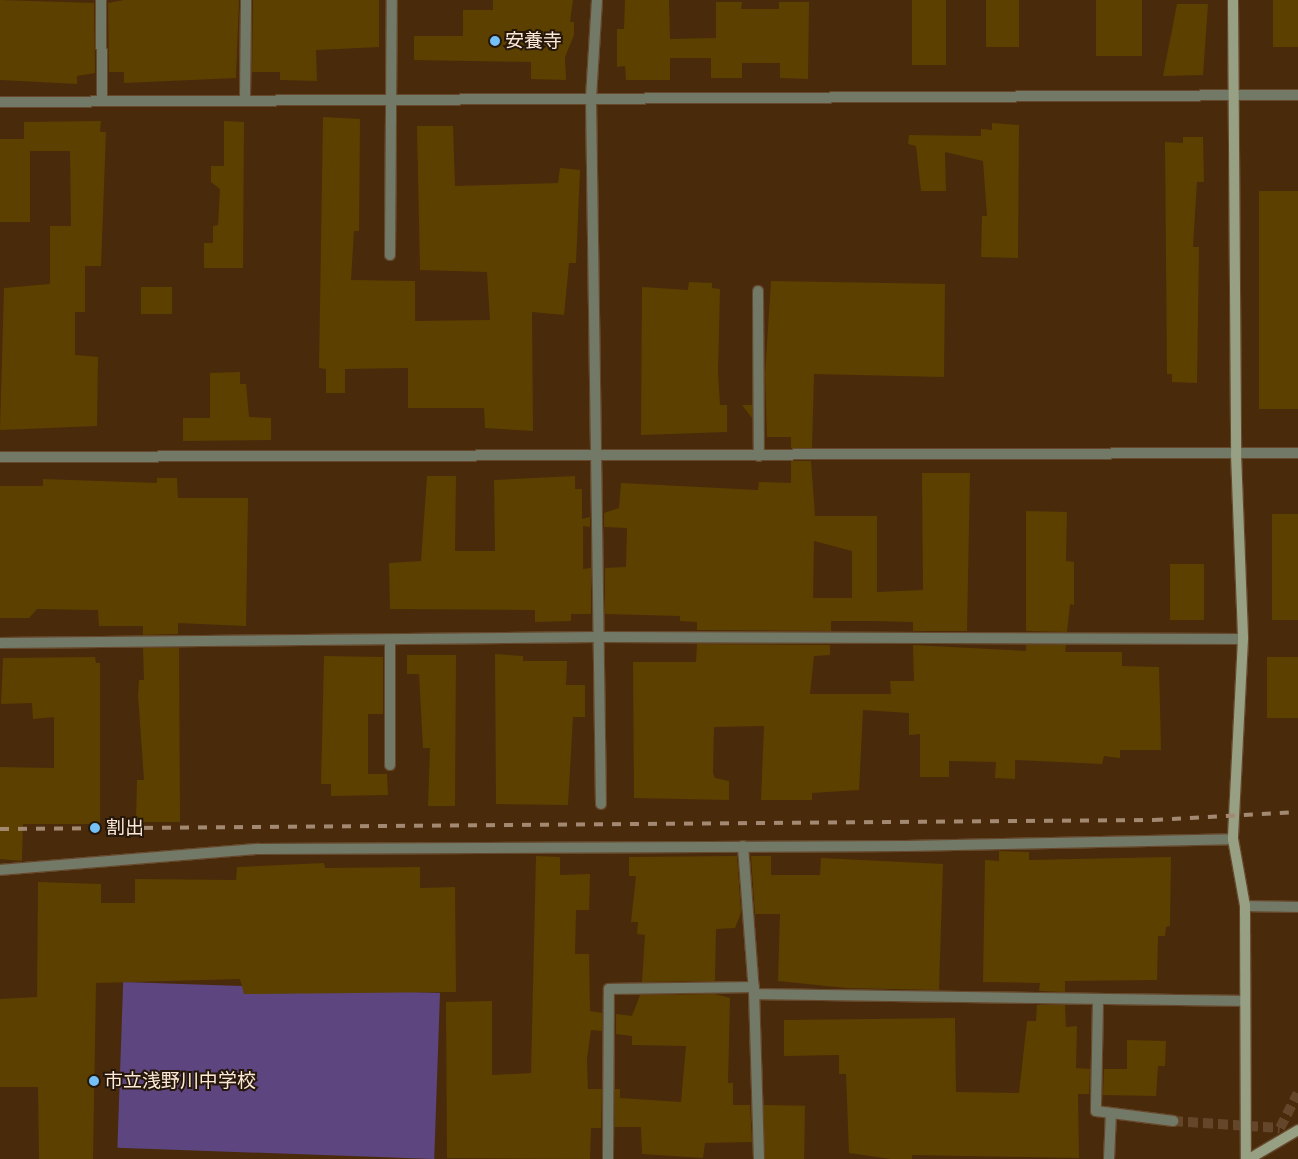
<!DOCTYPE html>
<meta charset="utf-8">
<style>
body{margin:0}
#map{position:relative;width:1298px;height:1159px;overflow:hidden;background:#492a0b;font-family:Mulish,"Noto Sans JP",sans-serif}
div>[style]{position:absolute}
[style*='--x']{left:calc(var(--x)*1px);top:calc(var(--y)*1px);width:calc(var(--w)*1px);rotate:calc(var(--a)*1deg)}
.green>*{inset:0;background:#5d4580;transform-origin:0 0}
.building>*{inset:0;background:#5c4000;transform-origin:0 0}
.street-tunnel>*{height:10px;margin-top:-5px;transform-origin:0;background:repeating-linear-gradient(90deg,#64462a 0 10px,transparent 0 15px)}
.roads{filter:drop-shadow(1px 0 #66482c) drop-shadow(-1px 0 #66482c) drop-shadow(0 1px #66482c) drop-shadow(0 -1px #66482c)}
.street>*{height:10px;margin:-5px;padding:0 5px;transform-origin:5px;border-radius:5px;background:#737967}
.secondary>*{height:10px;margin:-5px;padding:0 5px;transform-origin:5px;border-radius:5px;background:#97a083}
.rail>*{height:4px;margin-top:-2px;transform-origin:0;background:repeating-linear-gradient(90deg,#a38971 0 9px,transparent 0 18px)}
.dots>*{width:14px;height:14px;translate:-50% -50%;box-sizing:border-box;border:2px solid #25170a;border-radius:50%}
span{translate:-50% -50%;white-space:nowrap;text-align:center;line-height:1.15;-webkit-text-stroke:4px #25170a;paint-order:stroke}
.poi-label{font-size:19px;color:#fde8d7}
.left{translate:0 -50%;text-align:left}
</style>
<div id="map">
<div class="green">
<div style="left:440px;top:993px;width:166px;height:317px;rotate:92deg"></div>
</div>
<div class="building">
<div style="clip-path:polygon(0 0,94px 3px,95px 73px,77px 76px,77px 84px,0 80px)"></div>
<div style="clip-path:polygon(124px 0,239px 0,236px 78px,124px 83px,124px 72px,109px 72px,108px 3px)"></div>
<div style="clip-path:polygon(253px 0,379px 0,379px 47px,316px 50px,317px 81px,280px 80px,280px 72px,252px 72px)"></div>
<div style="clip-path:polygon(493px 0,573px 0,570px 22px,574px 22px,574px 35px,565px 57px,566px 80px,531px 79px,531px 62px,414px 60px,414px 36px,463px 36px,463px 10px,493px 10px)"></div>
<div style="clip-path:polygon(625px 0,669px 0,670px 39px,716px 38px,716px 2px,742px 2px,741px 9px,779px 9px,779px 2px,809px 2px,808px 79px,780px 78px,780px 63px,742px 63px,742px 78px,711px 78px,711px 58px,670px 58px,670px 80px,626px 80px,625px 66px,617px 67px,617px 29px,624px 29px)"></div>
<div style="left:912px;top:0;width:34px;height:65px"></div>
<div style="left:986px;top:0;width:33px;height:47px"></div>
<div style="left:1096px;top:0;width:46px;height:56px"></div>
<div style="left:1273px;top:0;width:25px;height:47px"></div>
<div style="clip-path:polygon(1177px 4px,1208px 4px,1203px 75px,1163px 76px)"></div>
<div style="clip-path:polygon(323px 117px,360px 119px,359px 231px,354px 231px,351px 280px,415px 281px,415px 321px,490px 320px,487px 272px,420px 270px,417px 126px,453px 126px,455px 186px,558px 183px,560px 168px,580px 170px,576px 263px,569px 263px,564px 315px,532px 312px,533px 431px,485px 428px,484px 408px,408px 408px,408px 368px,345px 369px,345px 393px,326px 393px,326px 369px,319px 368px)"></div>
<div style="clip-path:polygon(101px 121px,100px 132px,106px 132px,101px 266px,85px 266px,85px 312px,75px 312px,75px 355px,98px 357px,97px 426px,0 430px,4px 288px,50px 284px,50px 226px,71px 226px,70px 151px,30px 151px,30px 222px,0 222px,0 139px,24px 139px,24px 122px)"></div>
<div style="clip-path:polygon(224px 121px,244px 122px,243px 268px,204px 268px,204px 243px,213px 243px,213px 226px,218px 225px,220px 189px,211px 182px,211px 166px,224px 166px)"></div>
<div style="clip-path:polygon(992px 123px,1019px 125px,1018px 258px,981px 257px,982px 216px,987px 216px,983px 161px,945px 152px,946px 191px,921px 191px,916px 146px,908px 144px,909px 135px,981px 136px,981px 129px,992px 130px)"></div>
<div style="clip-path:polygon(1183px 137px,1203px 137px,1204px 182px,1197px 182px,1193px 247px,1199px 247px,1197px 383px,1172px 382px,1172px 374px,1167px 374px,1165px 142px,1183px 143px)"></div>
<div style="left:1259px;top:191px;width:39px;height:218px"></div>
<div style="clip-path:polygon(771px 281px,945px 284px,944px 377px,814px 374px,812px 448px,791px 448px,791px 437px,767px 437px,765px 375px)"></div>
<div style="clip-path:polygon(689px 282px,712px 283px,712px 288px,720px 289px,718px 372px,720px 405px,727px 405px,727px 432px,641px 435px,642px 287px,688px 290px)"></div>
<div style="left:141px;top:287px;width:31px;height:27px"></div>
<div style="clip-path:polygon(240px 372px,240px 384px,246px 384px,249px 417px,271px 418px,271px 440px,183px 441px,183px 418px,210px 418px,210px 373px)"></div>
<div style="clip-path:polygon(742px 405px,752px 405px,752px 418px)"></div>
<div style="clip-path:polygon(evenodd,791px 461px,811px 461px,815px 516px,877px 516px,877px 592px,923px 590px,922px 473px,970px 473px,967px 631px,913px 631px,913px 622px,870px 621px,831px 621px,831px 631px,697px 630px,697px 622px,680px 621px,680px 616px,605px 614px,605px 568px,626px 567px,627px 528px,604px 527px,604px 513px,619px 508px,621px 483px,758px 490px,759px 482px,791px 483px,791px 461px,814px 541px,852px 551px,852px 598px,813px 598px,814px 541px)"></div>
<div style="clip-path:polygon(427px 476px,456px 476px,455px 551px,495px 551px,494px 480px,575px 476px,575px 489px,582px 489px,582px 519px,590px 517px,590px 527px,583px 526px,583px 569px,591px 568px,591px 614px,571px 614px,571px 621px,535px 622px,535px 610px,390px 609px,389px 563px,421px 561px)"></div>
<div style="clip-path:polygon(157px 478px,177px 478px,178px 498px,248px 498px,246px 626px,178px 623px,178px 634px,143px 635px,143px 626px,99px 626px,98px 610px,37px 609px,29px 618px,0 618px,0 486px,43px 486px,43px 479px,157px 483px)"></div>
<div style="clip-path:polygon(1026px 511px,1067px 512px,1066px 561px,1074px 562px,1074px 605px,1070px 604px,1067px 632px,1026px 631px)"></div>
<div style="left:1272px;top:514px;width:26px;height:106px"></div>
<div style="left:1204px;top:564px;width:56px;height:34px;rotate:90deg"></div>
<div style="clip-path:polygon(697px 644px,830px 645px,830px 655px,814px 656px,810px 694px,891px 694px,890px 681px,914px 681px,913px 645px,1026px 651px,1026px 645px,1066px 645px,1065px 652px,1122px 652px,1122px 666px,1159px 667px,1161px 750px,1120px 750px,1120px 758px,1104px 756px,1102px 764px,1015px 760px,1015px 779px,995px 778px,996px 762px,949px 761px,949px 777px,920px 777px,920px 734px,909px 735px,909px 713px,863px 710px,859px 790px,812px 793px,812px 800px,761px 800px,764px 726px,714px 727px,713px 773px,715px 778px,729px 781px,729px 800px,634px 798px,633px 662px,696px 662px)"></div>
<div style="clip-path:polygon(143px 648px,179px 648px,180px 822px,136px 822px,137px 780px,144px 780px,138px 695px,139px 680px,144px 680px)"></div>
<div style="clip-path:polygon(495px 654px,523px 656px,523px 661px,567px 661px,566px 685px,585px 685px,585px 717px,573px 717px,568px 805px,496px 804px)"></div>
<div style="clip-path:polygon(407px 655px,456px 655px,455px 806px,428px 806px,430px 748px,423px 748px,419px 674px,407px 674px)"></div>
<div style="clip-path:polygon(324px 656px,383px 657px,383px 714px,368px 714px,368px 774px,387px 774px,388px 795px,331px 796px,331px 784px,321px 784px)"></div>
<div style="clip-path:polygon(95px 657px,96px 663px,100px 663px,100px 824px,23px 824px,22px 861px,0 859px,0 767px,54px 768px,54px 717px,33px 719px,32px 703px,1px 704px,3px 658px)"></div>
<div style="left:1298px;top:657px;width:61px;height:31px;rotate:90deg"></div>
<div style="clip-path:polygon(999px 851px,1029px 852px,1029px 860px,1171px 857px,1170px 926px,1166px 927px,1165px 936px,1158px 936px,1157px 980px,1065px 981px,1065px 992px,1039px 991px,1040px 983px,983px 982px,985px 860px,999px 861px)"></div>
<div style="clip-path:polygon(536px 856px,560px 857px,560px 875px,590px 874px,589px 910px,576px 910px,575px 954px,589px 954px,590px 1011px,602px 1013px,602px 1031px,591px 1030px,587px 1059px,588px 1089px,602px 1089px,601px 1128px,591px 1128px,590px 1159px,447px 1158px,446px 1002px,492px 1001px,492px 1075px,531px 1073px)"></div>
<div style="clip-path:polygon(737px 856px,741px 913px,735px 928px,716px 929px,715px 981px,642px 982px,645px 935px,637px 934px,638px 922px,631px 922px,636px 876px,629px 876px,629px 857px)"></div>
<div style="clip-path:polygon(751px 856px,771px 856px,771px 875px,820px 875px,821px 858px,943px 864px,939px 990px,846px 988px,778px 981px,780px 914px,755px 914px)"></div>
<div style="clip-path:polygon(324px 863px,325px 868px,420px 867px,420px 888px,455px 887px,456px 992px,244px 994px,240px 979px,96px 983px,93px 1159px,39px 1159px,38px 1087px,0 1087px,0 999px,37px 997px,38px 882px,101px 884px,101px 903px,135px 903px,135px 879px,236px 880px,237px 867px)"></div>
<div style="clip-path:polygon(715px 994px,730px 998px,728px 1083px,733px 1083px,733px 1105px,750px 1105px,752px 1142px,705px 1143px,703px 1158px,642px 1154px,641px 1127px,615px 1127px,615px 1089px,620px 1089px,620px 1098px,681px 1102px,686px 1046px,632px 1045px,632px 1036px,616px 1034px,616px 1014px,632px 1016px,640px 995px)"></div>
<div style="clip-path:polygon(1037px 1005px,1065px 1005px,1066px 1027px,1077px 1026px,1076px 1068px,1090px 1069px,1089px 1094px,1078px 1094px,1079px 1158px,912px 1155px,912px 1159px,891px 1159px,849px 1153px,846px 1074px,839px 1074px,839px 1055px,784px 1056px,784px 1020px,955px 1018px,956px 1092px,1019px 1093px,1027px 1021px,1036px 1021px)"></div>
<div style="clip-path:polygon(1127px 1040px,1166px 1041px,1165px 1066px,1158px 1066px,1156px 1096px,1103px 1095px,1104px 1069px,1127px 1069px)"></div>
<div style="left:764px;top:1105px;width:41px;height:54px;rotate:1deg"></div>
</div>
<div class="street-tunnel">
<div style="--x:1173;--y:1121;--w:107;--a:3.7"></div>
<div style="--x:1280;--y:1128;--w:39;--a:-63"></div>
</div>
<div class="roads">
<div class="street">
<div style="--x:101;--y:0;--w:100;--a:89.4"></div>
<div style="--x:597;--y:0;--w:98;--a:93.5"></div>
<div style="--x:591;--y:98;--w:706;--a:89.19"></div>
<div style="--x:245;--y:99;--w:99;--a:-89.4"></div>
<div style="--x:0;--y:102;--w:1298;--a:-0.31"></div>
<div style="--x:390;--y:255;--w:255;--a:-89.6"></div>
<div style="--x:758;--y:291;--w:165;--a:89.7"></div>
<div style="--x:0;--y:457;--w:1298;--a:-0.18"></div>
<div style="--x:0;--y:643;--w:597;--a:-0.58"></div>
<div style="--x:597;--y:637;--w:646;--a:0.18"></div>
<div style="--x:390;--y:765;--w:124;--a:-90"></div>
<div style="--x:743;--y:846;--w:147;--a:85.7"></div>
<div style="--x:0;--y:870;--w:258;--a:-4.7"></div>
<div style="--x:257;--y:849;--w:649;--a:-0.26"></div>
<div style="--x:906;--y:846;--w:327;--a:-1.2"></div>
<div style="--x:1245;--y:906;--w:53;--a:1.1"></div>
<div style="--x:1098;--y:1002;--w:109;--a:91.1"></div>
<div style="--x:1096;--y:1111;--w:78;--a:7.4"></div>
<div style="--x:608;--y:1159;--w:170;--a:-89.7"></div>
<div style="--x:609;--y:989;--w:145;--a:-0.8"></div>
<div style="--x:759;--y:1159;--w:165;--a:-91.7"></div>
<div style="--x:754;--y:994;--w:491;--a:0.8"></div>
<div style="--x:1109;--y:1159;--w:46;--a:-87.5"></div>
</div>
<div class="secondary">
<div style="--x:1233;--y:0;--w:454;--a:89.6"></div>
<div style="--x:1236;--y:454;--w:185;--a:87.8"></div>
<div style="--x:1243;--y:639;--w:200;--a:92.9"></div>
<div style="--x:1233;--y:839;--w:68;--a:79.8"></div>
<div style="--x:1245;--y:906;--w:253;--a:89.8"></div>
<div style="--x:1249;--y:1159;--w:57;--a:-30.6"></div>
</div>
</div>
<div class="rail">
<div style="--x:0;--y:829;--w:1154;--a:-0.45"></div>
<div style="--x:1154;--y:820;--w:144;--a:-3.2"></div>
</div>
<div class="dots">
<div style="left:495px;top:41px;background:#75c0f6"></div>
<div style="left:95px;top:828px;background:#75c0f6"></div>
<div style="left:94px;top:1081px;background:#75c0f6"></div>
</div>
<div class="poi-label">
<span class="left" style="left:505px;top:41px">安養寺</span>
<span class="left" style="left:106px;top:828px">割出</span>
<span class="left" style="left:104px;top:1081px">市立浅野川中学校</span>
</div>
</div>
